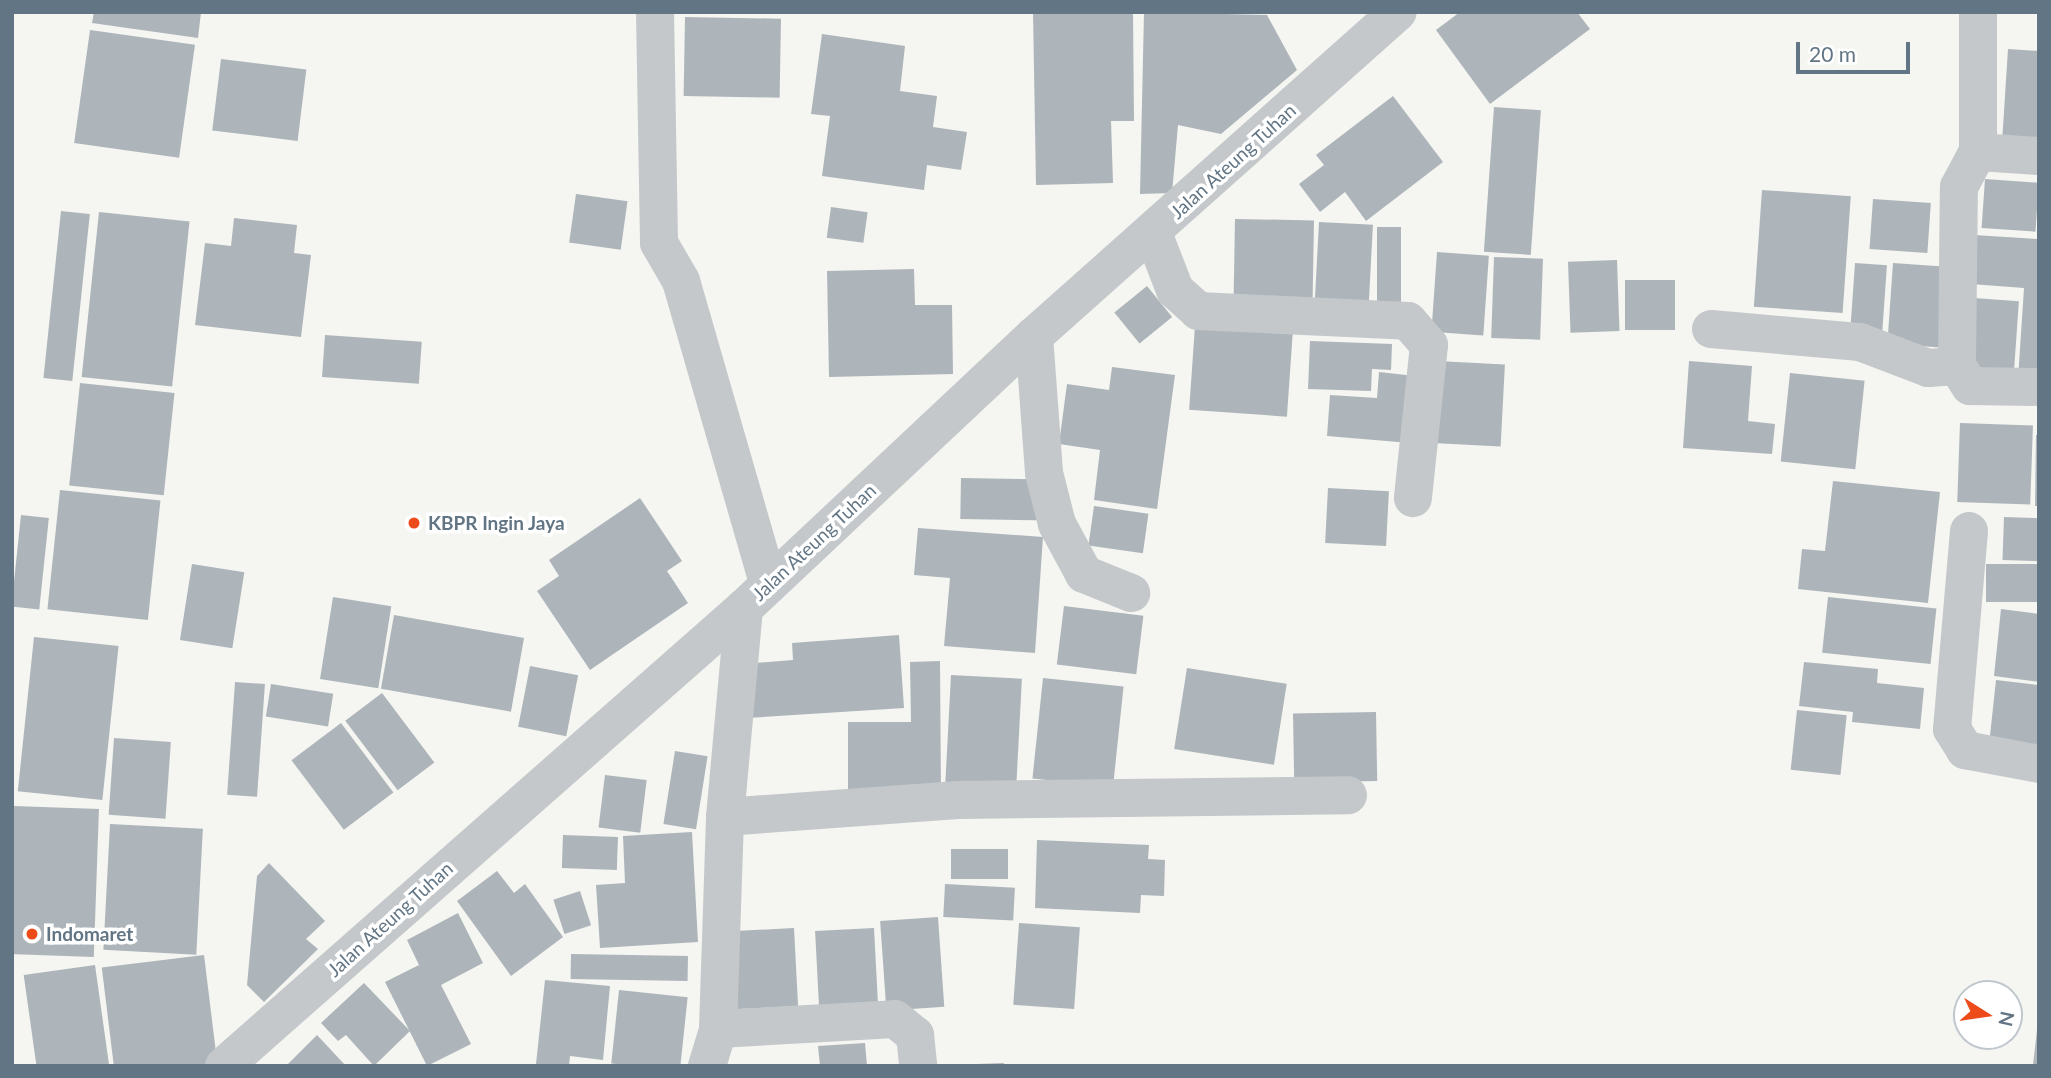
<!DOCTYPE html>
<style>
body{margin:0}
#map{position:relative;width:2051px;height:1078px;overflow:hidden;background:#f5f5f1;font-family:Lato,sans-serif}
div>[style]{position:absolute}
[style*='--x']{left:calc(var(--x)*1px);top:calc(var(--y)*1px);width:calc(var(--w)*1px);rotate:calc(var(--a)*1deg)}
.building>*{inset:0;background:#adb5ba;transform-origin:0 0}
.minor>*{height:38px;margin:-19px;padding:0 19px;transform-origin:19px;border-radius:19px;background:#c4c8cb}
.tertiary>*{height:38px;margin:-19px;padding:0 19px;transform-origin:19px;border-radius:19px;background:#c4c8cb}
.dots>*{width:19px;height:19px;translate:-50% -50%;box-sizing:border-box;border:4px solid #fff;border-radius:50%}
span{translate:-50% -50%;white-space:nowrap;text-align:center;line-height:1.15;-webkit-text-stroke:7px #fff;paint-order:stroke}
.street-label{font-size:19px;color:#627584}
.poi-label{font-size:19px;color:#627584;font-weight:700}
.left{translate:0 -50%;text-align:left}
.frame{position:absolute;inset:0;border:14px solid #627584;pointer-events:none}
.north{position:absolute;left:1953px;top:980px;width:70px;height:70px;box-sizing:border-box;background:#fff;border:2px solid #c0c8ce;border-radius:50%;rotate:102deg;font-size:19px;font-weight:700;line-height:28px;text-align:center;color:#627584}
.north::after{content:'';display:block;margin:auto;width:24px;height:32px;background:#ed4b19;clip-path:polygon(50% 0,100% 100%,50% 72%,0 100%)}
.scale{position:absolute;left:1796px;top:42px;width:114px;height:32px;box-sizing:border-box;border:4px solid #627584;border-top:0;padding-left:9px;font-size:21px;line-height:24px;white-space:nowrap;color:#627584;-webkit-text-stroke:5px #fff;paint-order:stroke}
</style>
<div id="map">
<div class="building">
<div style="clip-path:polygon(94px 12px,201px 12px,198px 38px,92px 23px)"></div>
<div style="clip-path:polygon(1033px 12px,1133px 12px,1134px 121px,1111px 121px,1113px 183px,1036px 185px)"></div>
<div style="clip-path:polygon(1144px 12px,1267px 15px,1297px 70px,1221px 134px,1178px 125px,1172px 193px,1140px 194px)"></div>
<div style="clip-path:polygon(1460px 12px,1577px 12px,1590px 29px,1490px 104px,1436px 30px)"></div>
<div style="left:685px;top:17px;width:96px;height:79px;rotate:1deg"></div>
<div style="left:90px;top:30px;width:106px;height:114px;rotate:8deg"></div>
<div style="clip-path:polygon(822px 34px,905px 46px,900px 91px,937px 96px,933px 127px,967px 132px,961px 170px,927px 165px,924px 190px,822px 176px,830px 116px,811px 114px)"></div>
<div style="clip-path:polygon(2008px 49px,2039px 51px,2039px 146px,2002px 143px)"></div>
<div style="left:221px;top:59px;width:86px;height:72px;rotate:7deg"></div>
<div style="clip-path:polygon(1393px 96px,1443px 162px,1366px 221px,1345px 192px,1320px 212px,1299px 184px,1324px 165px,1316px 155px)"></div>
<div style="left:1494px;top:107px;width:47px;height:145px;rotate:4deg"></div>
<div style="left:1985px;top:179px;width:54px;height:49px;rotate:4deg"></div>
<div style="left:1762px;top:190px;width:89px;height:117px;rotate:4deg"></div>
<div style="left:576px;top:194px;width:52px;height:49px;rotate:8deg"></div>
<div style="left:1873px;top:199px;width:58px;height:50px;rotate:4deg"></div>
<div style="left:831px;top:207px;width:37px;height:31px;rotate:8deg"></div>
<div style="left:61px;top:211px;width:29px;height:168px;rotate:6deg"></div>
<div style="left:99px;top:212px;width:91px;height:166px;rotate:6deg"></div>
<div style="clip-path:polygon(234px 218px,297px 225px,294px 253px,311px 255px,301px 337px,195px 325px,205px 243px,231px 246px)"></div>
<div style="left:1235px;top:219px;width:79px;height:84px;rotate:1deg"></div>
<div style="left:1319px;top:222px;width:54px;height:92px;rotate:3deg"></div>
<div style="left:1377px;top:227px;width:24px;height:85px"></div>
<div style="clip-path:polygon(1974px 235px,2037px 239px,2039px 381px,2018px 379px,2024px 288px,1971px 284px)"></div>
<div style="left:1437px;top:252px;width:52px;height:80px;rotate:4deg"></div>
<div style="left:1494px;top:257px;width:49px;height:81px;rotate:2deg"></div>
<div style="left:1617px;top:260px;width:71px;height:49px;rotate:88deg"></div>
<div style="left:1855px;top:263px;width:32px;height:67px;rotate:4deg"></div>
<div style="left:1893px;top:263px;width:57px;height:81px;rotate:4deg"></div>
<div style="clip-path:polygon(914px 269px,915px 305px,952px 305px,953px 374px,829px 377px,827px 271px)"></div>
<div style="left:1625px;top:280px;width:50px;height:50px"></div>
<div style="left:1147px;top:286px;width:40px;height:42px;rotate:51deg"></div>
<div style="left:1974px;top:298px;width:45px;height:76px;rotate:4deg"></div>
<div style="left:1195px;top:326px;width:98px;height:84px;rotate:4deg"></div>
<div style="left:325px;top:335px;width:97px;height:42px;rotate:4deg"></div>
<div style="clip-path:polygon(1310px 341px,1392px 344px,1391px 370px,1372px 369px,1371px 391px,1308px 389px)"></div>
<div style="left:1437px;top:361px;width:68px;height:82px;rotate:3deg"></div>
<div style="clip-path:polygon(1689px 361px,1752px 366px,1748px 421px,1775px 424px,1772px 454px,1683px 448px)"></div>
<div style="clip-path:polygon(1112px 367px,1175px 375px,1157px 509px,1094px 500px,1100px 450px,1059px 444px,1067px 384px,1109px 390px)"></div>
<div style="clip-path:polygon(1379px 372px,1415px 376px,1410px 443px,1327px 436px,1330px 395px,1377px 398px)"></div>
<div style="left:1790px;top:373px;width:75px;height:89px;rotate:6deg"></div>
<div style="left:80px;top:383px;width:95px;height:103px;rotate:6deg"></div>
<div style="left:1960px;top:423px;width:73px;height:79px;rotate:2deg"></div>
<div style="clip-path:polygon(2036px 435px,2039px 435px,2039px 506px,2035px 506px)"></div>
<div style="left:961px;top:478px;width:77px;height:41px;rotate:1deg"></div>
<div style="clip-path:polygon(1833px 481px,1940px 492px,1928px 603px,1798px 589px,1802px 549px,1825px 551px)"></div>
<div style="left:1328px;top:488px;width:61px;height:55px;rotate:3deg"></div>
<div style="left:60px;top:490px;width:101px;height:120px;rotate:6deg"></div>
<div style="clip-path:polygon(640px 498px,682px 561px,667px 571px,688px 603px,590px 670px,537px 591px,559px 576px,549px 560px)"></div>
<div style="left:1094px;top:506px;width:55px;height:40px;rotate:8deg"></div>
<div style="left:21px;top:515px;width:28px;height:92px;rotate:6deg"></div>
<div style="left:2004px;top:517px;width:35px;height:43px;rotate:2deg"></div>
<div style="clip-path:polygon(918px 528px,1043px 537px,1035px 653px,944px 646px,950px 578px,914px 575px)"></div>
<div style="left:192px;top:564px;width:53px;height:77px;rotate:9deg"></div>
<div style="left:1986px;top:564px;width:53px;height:38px"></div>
<div style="left:333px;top:597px;width:59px;height:83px;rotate:9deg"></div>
<div style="left:1828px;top:597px;width:109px;height:56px;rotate:6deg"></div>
<div style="left:1064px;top:606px;width:80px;height:59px;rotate:7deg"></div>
<div style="clip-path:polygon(2001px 609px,2039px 614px,2039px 682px,1994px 676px)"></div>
<div style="left:394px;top:615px;width:132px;height:75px;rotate:10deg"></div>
<div style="clip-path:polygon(899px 635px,904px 708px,747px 718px,743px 664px,793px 660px,792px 643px)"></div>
<div style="left:34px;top:637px;width:85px;height:155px;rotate:6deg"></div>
<div style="clip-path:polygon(940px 661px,941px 793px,848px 794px,848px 722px,911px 722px,910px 662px)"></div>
<div style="clip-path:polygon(1804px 662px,1878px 669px,1877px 683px,1924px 688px,1920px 729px,1852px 722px,1853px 712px,1799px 706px)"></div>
<div style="left:530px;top:666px;width:49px;height:62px;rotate:11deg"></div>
<div style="left:1187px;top:668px;width:101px;height:82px;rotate:9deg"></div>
<div style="left:951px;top:675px;width:71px;height:110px;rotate:3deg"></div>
<div style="left:1043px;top:678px;width:81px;height:101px;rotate:6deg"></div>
<div style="clip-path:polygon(1996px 680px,2039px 685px,2039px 751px,1989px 745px)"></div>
<div style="left:235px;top:682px;width:30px;height:113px;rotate:4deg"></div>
<div style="left:271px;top:684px;width:63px;height:33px;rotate:9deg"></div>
<div style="left:382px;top:693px;width:87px;height:46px;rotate:53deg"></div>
<div style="left:1797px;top:710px;width:50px;height:60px;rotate:6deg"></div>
<div style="left:1376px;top:712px;width:69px;height:83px;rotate:89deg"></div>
<div style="left:341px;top:723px;width:87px;height:62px;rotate:53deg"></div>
<div style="left:114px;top:738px;width:57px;height:77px;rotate:4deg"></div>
<div style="left:675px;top:751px;width:33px;height:74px;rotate:9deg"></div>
<div style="left:605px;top:775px;width:42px;height:53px;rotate:7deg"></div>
<div style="left:14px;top:806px;width:85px;height:148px;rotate:2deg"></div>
<div style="left:110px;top:824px;width:93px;height:126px;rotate:3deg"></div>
<div style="clip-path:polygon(692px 832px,698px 942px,600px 948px,596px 885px,625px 883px,623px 836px)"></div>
<div style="left:563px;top:835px;width:55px;height:33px;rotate:2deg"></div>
<div style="clip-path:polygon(1037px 840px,1149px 845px,1148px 859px,1165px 860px,1164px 896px,1141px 895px,1140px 913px,1035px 908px)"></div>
<div style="left:1008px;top:849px;width:30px;height:57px;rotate:90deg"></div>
<div style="clip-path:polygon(269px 863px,325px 921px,306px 939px,318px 949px,264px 1002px,247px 985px,257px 876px)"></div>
<div style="clip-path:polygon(497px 871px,514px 893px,525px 884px,563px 937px,511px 976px,457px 901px)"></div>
<div style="left:945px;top:884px;width:70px;height:33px;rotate:3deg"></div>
<div style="left:580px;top:891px;width:36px;height:28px;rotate:72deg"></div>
<div style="clip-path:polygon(458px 913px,483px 963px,441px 985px,471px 1044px,427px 1066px,385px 982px,419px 965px,407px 940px)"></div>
<div style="left:938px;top:917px;width:90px;height:58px;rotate:86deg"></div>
<div style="left:1019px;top:923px;width:61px;height:82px;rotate:4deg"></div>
<div style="left:794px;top:928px;width:78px;height:69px;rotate:87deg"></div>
<div style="left:874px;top:928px;width:86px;height:59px;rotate:87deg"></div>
<div style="left:571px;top:954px;width:117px;height:25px;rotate:1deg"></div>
<div style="left:204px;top:955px;width:112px;height:103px;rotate:83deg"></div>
<div style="left:95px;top:965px;width:102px;height:72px;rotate:82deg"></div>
<div style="clip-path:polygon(545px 980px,610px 986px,603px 1060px,570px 1056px,569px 1066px,536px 1064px)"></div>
<div style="clip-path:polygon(364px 983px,410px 1031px,374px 1066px,346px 1035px,338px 1041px,321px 1023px)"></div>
<div style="left:619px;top:990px;width:69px;height:74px;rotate:6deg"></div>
<div style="clip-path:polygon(2037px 1030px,2039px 1030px,2039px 1066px,2033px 1065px)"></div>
<div style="clip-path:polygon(317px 1035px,346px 1066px,286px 1066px)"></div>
<div style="clip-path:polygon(865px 1043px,867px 1066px,820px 1066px,818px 1046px)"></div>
<div style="clip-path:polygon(1004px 1063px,1004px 1066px,977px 1066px,977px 1064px)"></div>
</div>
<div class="minor">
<div style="--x:655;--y:12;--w:231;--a:89"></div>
<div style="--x:659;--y:243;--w:44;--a:59.9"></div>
<div style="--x:681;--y:281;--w:316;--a:73.9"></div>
<div style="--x:1978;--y:12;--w:140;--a:90"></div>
<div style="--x:1978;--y:152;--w:61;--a:3.8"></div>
<div style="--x:1153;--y:233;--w:61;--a:68.9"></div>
<div style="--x:1175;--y:290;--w:31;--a:42"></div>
<div style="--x:1198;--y:311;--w:210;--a:2.7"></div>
<div style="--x:1408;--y:321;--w:32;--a:49"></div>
<div style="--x:1429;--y:345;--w:154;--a:96"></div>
<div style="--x:1711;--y:329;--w:150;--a:5"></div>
<div style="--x:1860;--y:342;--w:73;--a:20.9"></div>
<div style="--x:1928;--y:368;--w:29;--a:-4"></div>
<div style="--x:1957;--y:366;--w:24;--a:57"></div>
<div style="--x:1970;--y:386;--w:69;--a:0.8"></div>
<div style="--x:1034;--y:336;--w:137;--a:85.8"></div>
<div style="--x:1044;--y:473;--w:53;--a:75.7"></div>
<div style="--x:1057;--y:524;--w:57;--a:61.6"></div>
<div style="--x:1084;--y:574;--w:51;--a:22"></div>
<div style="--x:1957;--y:366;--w:179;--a:-89.4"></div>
<div style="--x:1959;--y:187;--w:40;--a:-62"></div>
<div style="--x:1969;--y:531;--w:199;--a:94.9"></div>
<div style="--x:1952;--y:729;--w:25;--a:58"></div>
<div style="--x:1965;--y:750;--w:75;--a:10.7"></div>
<div style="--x:725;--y:817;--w:233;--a:-4.2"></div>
<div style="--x:957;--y:800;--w:391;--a:-0.7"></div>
<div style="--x:718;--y:1029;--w:177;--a:-3.2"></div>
<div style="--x:895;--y:1019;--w:26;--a:39"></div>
<div style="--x:915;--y:1035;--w:31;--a:84"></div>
<div style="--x:707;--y:1066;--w:39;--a:-73"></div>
<div style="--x:718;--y:1029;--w:212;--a:-88.1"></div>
<div style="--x:725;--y:817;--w:210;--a:-84.8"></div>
</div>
<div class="tertiary">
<div style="--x:224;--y:1066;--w:693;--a:-41.37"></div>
<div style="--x:744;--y:608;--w:398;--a:-43.2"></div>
<div style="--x:1034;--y:336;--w:487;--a:-41.7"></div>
</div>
<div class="dots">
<div style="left:414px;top:523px;background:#ed4b19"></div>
<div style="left:32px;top:934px;background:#ed4b19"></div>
</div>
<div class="street-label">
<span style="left:1233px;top:161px;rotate:-42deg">Jalan Ateung Tuhan</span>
<span style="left:814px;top:542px;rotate:-43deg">Jalan Ateung Tuhan</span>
<span style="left:390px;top:919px;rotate:-42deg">Jalan Ateung Tuhan</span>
</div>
<div class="poi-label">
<span class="left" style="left:428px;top:523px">KBPR Ingin Jaya</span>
<span class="left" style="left:46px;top:934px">Indomaret</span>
</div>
<div class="frame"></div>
<div class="north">N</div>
<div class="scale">20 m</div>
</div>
